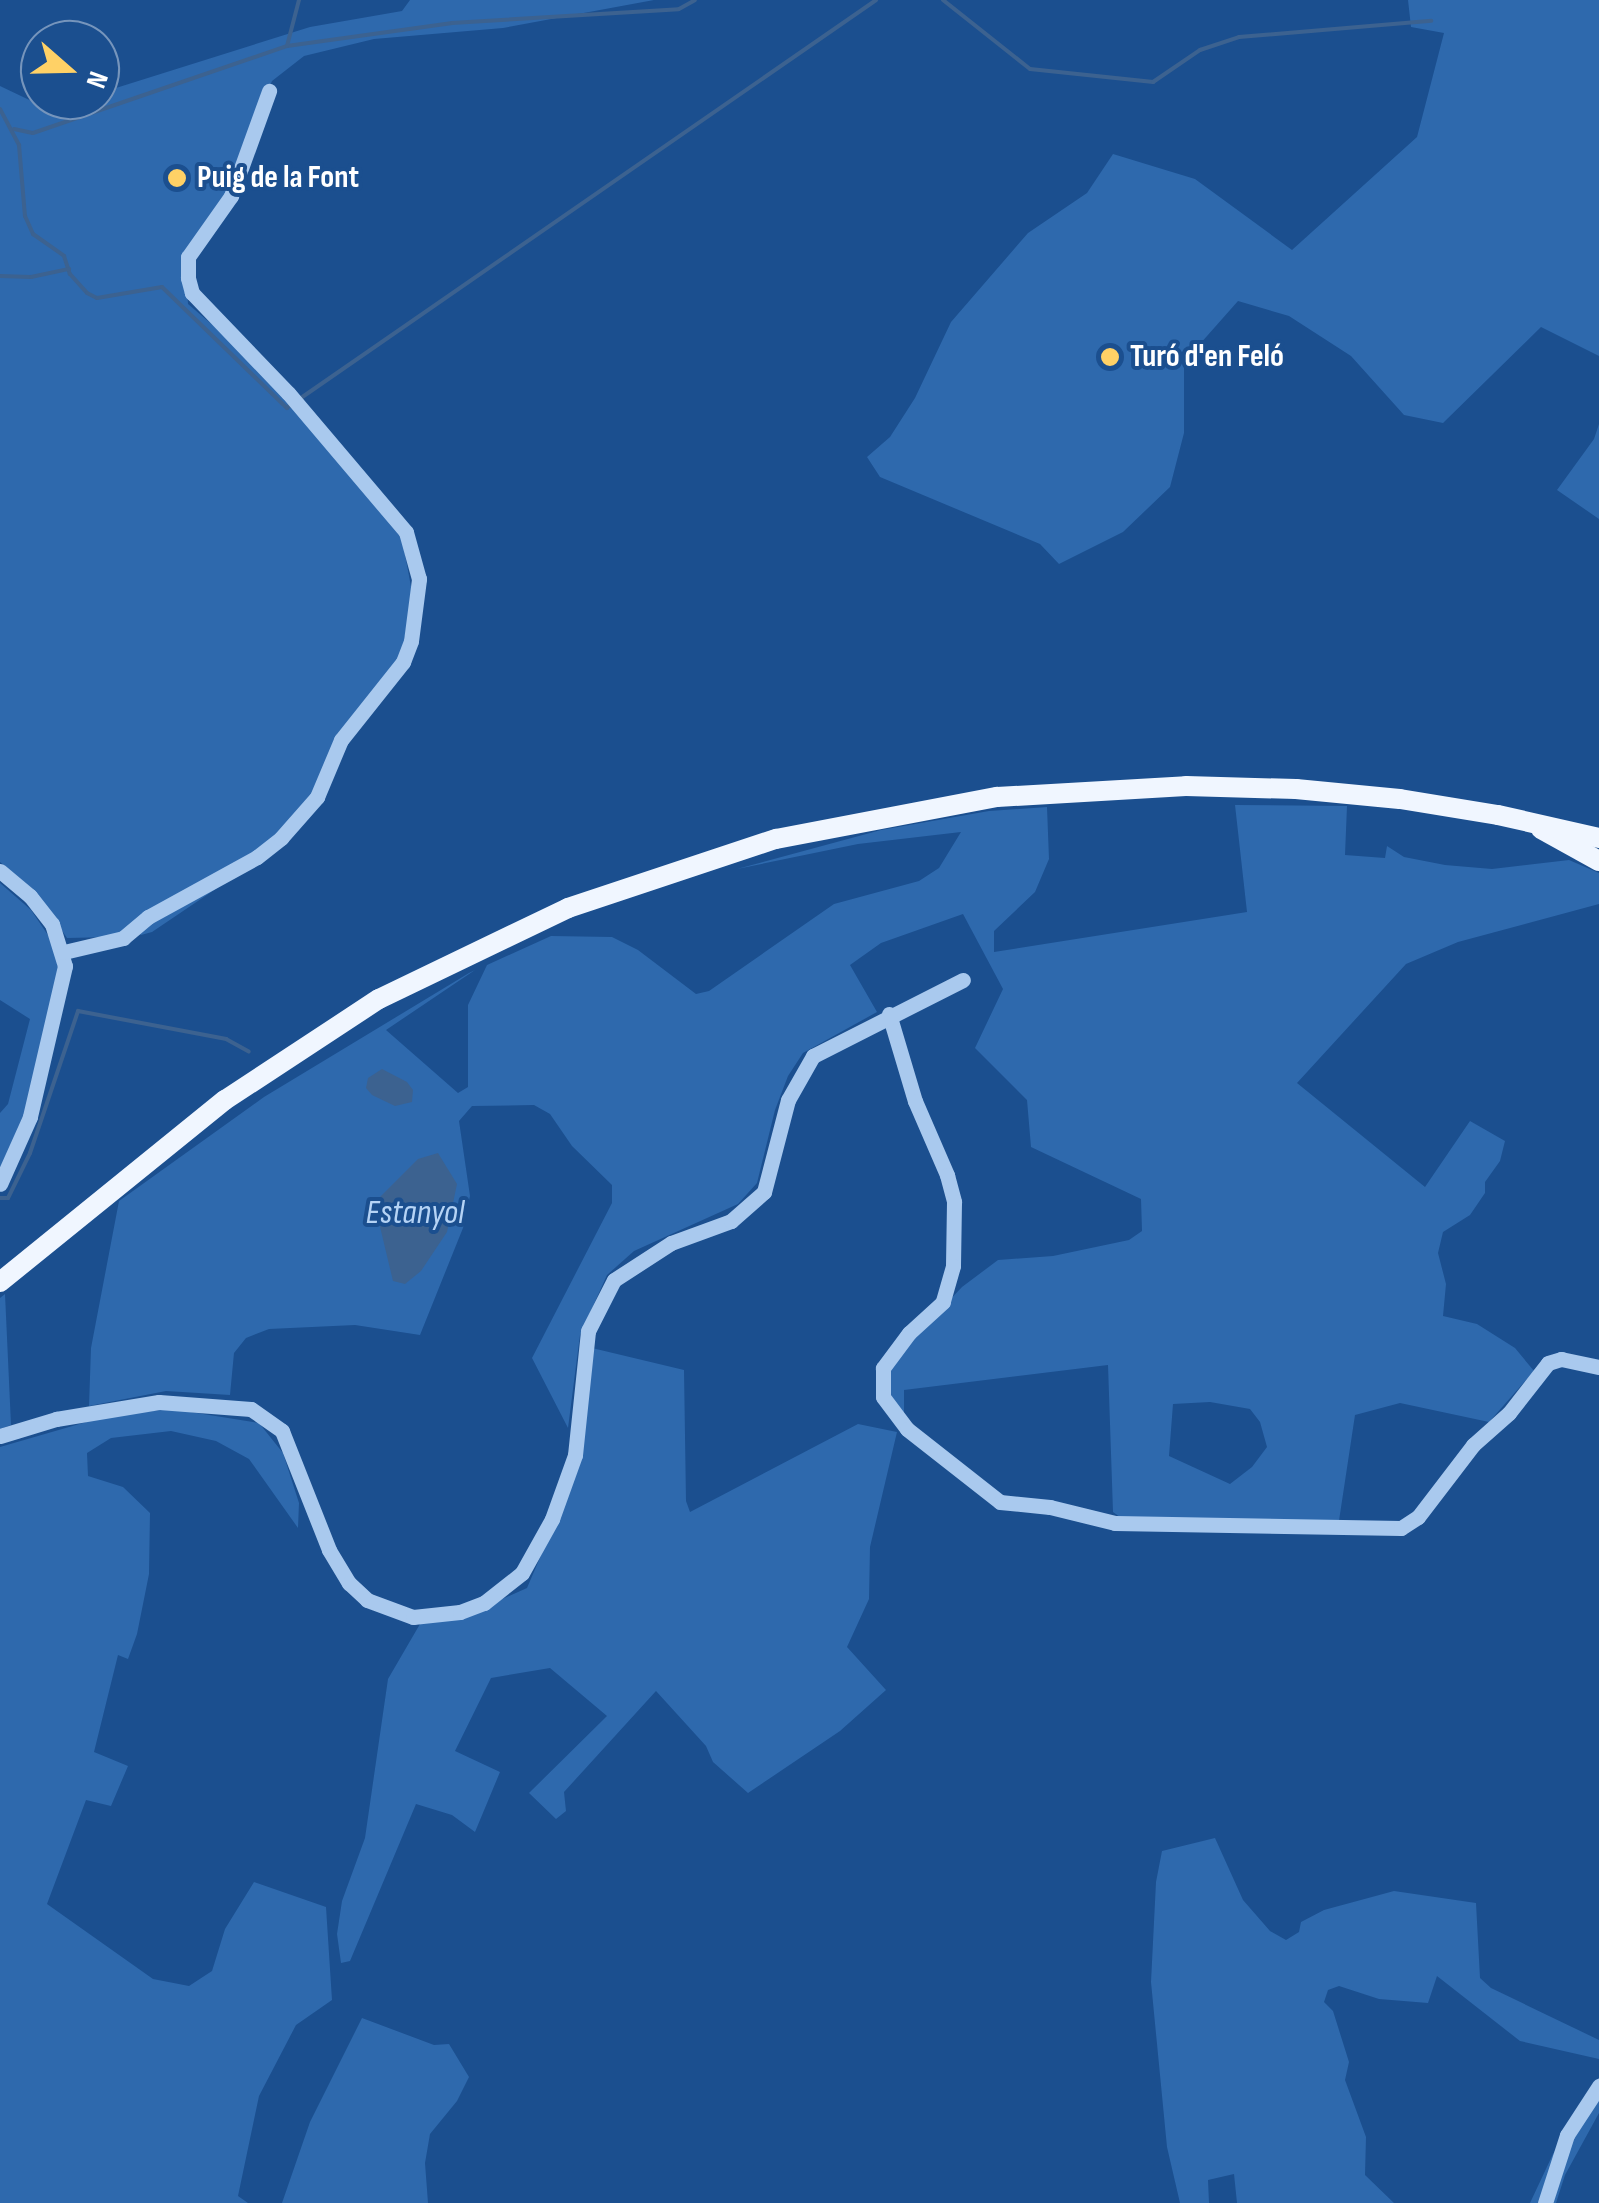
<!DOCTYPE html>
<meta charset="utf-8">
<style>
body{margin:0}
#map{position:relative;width:1599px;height:2203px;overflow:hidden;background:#1b4f8f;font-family:"Sofia Sans Condensed",sans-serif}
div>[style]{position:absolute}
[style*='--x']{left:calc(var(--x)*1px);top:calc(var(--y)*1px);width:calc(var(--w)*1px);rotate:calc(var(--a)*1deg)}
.green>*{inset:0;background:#2e69ad}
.water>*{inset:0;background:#3c6290}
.stream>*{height:4px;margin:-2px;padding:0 2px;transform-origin:2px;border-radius:2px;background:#3c6290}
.minor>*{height:15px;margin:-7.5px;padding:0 7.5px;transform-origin:7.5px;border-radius:7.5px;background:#a9c9ee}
.major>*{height:20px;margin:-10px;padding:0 10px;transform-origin:10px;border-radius:10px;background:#f0f6ff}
.dots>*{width:28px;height:28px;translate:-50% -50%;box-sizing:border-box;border:5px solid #1b4f8f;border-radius:50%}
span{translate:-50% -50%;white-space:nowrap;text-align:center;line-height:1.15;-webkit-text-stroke:8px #1b4f8f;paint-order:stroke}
.poi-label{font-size:32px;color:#fff;font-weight:700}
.left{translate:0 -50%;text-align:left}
.water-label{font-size:35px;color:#b5d3f5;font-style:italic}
.north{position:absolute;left:20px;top:20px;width:100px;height:100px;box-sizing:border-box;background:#1b4f8f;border:2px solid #7695bc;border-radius:50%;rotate:110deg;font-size:28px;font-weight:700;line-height:40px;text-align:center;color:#fff}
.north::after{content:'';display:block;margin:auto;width:35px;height:45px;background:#ffd166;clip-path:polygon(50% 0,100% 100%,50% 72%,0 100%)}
</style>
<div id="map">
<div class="green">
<div style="clip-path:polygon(410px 0,654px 0,503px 28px,374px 39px,304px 56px,272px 81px,219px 212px,186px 269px,188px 304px,249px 356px,401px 533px,412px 592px,402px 654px,308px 807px,232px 878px,152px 932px,141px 935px,131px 927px,112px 937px,67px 938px,35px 891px,0 862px,0 86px,42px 106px,100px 100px,100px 93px,310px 27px,402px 11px)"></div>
<div style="clip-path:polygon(1408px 0,1599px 0,1599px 356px,1541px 327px,1443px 423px,1404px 415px,1351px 356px,1289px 316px,1238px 301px,1184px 362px,1184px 433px,1170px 487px,1123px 532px,1059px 564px,1040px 544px,880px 477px,867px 457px,890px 437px,915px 398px,951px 322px,1028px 233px,1087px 193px,1113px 154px,1195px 179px,1292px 250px,1417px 137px,1444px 33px,1411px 27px)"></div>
<div style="clip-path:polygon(1599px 424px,1599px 519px,1557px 490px,1594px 439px)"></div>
<div style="clip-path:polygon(evenodd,1235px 805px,1347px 806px,1345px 855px,1385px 858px,1387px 846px,1404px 857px,1445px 865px,1492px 869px,1569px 860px,1599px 873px,1599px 904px,1458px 942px,1406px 964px,1297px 1083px,1425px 1187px,1470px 1121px,1505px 1141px,1500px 1161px,1485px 1182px,1485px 1193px,1470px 1215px,1443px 1232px,1438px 1253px,1446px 1284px,1443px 1316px,1477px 1324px,1515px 1348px,1534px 1371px,1489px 1422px,1400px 1403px,1355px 1415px,1337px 1534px,1131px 1525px,1113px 1512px,1108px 1365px,904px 1390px,904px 1417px,891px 1400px,887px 1380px,892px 1361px,962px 1287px,998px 1260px,1053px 1256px,1129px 1240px,1142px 1231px,1141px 1199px,1031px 1147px,1027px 1100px,975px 1048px,1003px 989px,963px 914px,881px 943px,850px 965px,877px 1012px,803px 1053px,788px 1076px,775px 1110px,757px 1183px,738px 1204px,634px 1251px,607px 1275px,580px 1335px,568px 1428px,532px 1358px,612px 1203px,612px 1185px,572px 1146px,550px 1114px,534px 1105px,472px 1106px,459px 1121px,470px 1196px,463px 1228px,420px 1335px,355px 1325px,269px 1329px,246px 1338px,234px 1353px,230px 1395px,166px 1391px,89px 1406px,91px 1348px,119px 1201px,264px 1097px,469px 973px,475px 970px,386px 1030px,458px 1093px,468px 1087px,468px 1005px,487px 965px,551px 936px,612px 937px,638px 950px,696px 994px,709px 991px,834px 904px,919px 881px,939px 868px,961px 832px,858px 844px,737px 869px,881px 830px,989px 811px,1047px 807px,1049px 859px,1035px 892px,994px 931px,994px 952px,1247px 912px,1235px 805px,1210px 1402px,1250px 1409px,1260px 1422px,1267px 1447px,1252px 1467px,1230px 1484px,1169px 1456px,1173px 1404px,1210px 1402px)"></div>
<div style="clip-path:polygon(0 883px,31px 910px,56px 947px,58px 970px,26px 1111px,0 1171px,0 1113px,8px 1104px,30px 1019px,0 1000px)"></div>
<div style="clip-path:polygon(5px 1294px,11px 1425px,0 1429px,0 1298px)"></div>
<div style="clip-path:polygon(592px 1348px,684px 1370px,686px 1501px,690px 1512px,858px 1424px,897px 1432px,870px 1547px,869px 1599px,847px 1647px,886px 1690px,840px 1731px,748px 1793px,713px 1762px,706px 1746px,656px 1691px,564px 1792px,566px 1811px,556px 1819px,529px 1793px,607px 1716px,550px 1668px,491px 1678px,455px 1751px,500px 1772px,475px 1832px,452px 1815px,416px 1804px,350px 1961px,341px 1963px,337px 1934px,342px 1901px,365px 1838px,388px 1679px,420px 1624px,471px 1613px,527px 1588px,574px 1478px)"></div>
<div style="clip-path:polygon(172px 1409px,259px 1423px,283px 1453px,299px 1503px,298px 1528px,249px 1459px,216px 1441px,171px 1431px,111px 1438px,87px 1453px,88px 1476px,123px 1487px,150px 1513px,149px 1574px,137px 1634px,128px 1659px,118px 1655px,94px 1752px,128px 1766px,111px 1806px,86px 1800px,47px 1904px,153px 1979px,189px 1986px,212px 1971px,225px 1929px,254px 1882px,326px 1907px,332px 2000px,296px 2025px,259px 2096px,238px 2196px,248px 2203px,0 2203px,0 1447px,107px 1416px)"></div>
<div style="clip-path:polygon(1215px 1838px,1243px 1900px,1270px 1931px,1286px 1940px,1299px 1932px,1301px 1922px,1324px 1910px,1394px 1891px,1476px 1903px,1480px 1978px,1491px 1988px,1599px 2040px,1599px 2059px,1520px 2041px,1437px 1976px,1428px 2003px,1379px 1999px,1339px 1986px,1328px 1990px,1324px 2002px,1333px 2011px,1349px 2062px,1345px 2080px,1366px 2137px,1365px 2175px,1394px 2203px,1237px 2203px,1234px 2174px,1208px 2180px,1209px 2203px,1180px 2203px,1167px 2147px,1151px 1982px,1156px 1882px,1162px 1851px)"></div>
<div style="clip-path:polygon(362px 2018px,434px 2045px,449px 2044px,469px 2077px,457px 2101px,430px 2134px,425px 2163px,428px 2203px,282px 2203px,310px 2122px)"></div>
<div style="clip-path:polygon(1599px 2080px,1599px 2113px,1565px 2175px,1556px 2203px,1530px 2203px,1553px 2154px)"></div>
</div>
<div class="water">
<div style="clip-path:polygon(382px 1069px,407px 1082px,413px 1090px,412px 1102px,395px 1106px,372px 1095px,366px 1088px,368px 1078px)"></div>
<div style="clip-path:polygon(438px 1153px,457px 1184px,447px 1232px,421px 1271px,405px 1284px,393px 1281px,376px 1210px,380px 1197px,418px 1159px)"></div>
</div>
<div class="stream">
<div style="--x:943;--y:0;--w:111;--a:38.4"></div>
<div style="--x:1030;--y:69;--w:124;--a:6"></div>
<div style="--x:1153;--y:82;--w:57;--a:-34.2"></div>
<div style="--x:1200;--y:50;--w:41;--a:-18.4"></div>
<div style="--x:1239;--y:37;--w:193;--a:-4.8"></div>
<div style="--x:287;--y:46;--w:167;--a:-7.9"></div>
<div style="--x:452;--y:23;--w:227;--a:-3.5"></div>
<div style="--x:679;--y:9;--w:18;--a:-29"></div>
<div style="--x:0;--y:109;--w:41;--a:62.2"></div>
<div style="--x:19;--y:145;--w:71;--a:85.2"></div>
<div style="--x:25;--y:216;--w:20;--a:66"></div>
<div style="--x:33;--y:234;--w:38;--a:35"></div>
<div style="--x:64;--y:256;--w:19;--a:72"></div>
<div style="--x:70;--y:274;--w:25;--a:48"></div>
<div style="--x:87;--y:293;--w:11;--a:27"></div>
<div style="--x:97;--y:298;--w:66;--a:-9.6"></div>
<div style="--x:162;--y:287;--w:174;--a:44.1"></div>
<div style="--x:287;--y:408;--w:4;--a:-45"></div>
<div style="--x:14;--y:129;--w:19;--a:12"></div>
<div style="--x:33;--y:133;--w:268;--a:-18.9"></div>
<div style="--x:287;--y:46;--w:48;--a:-75.4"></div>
<div style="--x:0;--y:276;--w:31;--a:2"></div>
<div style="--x:31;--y:277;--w:39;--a:-12"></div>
<div style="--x:298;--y:400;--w:703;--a:-34.68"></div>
<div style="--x:0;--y:1198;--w:8;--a:0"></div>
<div style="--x:8;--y:1198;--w:50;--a:-63.9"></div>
<div style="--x:30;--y:1153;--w:150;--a:-71.3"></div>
<div style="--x:78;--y:1011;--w:151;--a:10.7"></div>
<div style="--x:226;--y:1039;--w:26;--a:29"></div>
</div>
<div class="minor">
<div style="--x:0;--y:871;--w:39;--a:40"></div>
<div style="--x:30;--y:896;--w:36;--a:52"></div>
<div style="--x:52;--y:924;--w:44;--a:72.8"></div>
<div style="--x:65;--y:966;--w:155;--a:103.1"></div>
<div style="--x:30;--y:1117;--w:73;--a:114.1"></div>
<div style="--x:64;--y:952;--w:61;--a:-13.3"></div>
<div style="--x:123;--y:938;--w:33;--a:-40"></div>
<div style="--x:148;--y:917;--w:124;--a:-28.8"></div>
<div style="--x:257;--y:857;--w:31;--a:-38"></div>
<div style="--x:281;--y:838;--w:55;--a:-48.7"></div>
<div style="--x:317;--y:797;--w:62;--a:-67.2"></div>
<div style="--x:341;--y:740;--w:100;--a:-51.5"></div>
<div style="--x:403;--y:662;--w:22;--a:-69"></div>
<div style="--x:411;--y:641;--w:63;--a:-82.6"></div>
<div style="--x:419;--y:579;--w:49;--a:-105.5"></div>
<div style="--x:406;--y:532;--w:182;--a:-130.3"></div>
<div style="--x:288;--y:393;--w:139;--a:-133.8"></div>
<div style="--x:192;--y:293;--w:16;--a:-105"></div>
<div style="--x:188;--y:278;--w:21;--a:-90"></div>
<div style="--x:188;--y:257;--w:75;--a:-54.8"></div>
<div style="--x:231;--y:196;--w:112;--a:-70.1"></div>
<div style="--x:889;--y:1014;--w:91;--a:73.4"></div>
<div style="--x:915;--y:1101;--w:81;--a:66.6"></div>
<div style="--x:947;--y:1175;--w:28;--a:75"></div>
<div style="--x:954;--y:1202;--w:64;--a:90.9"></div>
<div style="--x:953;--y:1266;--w:37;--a:106"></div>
<div style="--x:943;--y:1302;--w:46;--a:137.6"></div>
<div style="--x:909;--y:1333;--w:44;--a:126.6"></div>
<div style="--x:883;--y:1368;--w:29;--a:90"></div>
<div style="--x:883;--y:1397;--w:40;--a:53"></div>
<div style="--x:907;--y:1429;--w:118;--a:38.1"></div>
<div style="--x:1000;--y:1502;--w:50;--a:5.7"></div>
<div style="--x:1050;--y:1507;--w:67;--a:13.8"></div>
<div style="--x:1115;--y:1523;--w:286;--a:1"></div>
<div style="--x:1401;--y:1528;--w:20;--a:-33"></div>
<div style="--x:1418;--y:1517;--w:91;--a:-52.6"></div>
<div style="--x:1473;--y:1445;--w:48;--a:-41.6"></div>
<div style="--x:1509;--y:1413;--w:63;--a:-52"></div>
<div style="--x:1548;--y:1363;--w:14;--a:-17"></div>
<div style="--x:1561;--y:1359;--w:39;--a:12"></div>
<div style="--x:0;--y:1436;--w:59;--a:-16.9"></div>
<div style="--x:56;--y:1419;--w:104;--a:-9.4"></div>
<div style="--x:159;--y:1402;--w:92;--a:4.4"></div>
<div style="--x:251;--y:1409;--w:38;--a:35"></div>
<div style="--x:282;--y:1431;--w:128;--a:68.4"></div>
<div style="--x:329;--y:1550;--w:39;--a:59"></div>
<div style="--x:349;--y:1583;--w:25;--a:43"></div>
<div style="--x:367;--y:1600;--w:49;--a:20.3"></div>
<div style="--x:413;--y:1617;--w:47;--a:-6.1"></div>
<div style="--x:460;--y:1612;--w:26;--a:-21"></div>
<div style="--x:484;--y:1603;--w:48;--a:-38.3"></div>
<div style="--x:522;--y:1573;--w:62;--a:-60.9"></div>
<div style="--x:552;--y:1519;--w:68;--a:-70.2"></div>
<div style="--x:575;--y:1455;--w:125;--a:-84"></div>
<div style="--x:588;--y:1331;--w:57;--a:-63"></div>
<div style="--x:614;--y:1280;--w:68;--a:-33"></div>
<div style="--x:671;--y:1243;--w:64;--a:-20.1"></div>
<div style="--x:731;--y:1221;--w:44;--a:-41.3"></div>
<div style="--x:764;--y:1192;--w:95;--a:-75.4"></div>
<div style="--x:788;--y:1100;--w:51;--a:-60.4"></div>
<div style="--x:813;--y:1056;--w:168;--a:-26.9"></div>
<div style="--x:1545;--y:2203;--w:71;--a:-72.1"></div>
<div style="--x:1567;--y:2135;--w:59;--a:-56.9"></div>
</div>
<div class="major">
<div style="--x:1541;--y:829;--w:66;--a:28.9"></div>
<div style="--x:0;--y:1282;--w:289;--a:-39"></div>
<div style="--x:225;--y:1100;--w:184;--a:-33.3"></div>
<div style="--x:379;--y:999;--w:210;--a:-25.7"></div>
<div style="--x:568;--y:908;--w:219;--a:-18.4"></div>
<div style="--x:776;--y:839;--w:225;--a:-10.8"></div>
<div style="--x:997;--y:797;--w:189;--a:-3.3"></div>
<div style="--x:1186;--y:786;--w:110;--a:1.6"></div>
<div style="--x:1296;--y:789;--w:104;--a:5.5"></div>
<div style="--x:1400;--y:799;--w:99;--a:9.3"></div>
<div style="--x:1498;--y:815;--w:104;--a:12.8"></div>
</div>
<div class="dots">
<div style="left:177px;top:178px;background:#ffd166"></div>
<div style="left:1110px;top:357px;background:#ffd166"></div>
</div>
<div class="poi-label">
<span class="left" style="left:197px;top:178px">Puig de la Font</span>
<span class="left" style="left:1130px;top:357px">Turó d'en Feló</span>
</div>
<div class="water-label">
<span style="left:415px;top:1213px">Estanyol</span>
</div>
<div class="north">N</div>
</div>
